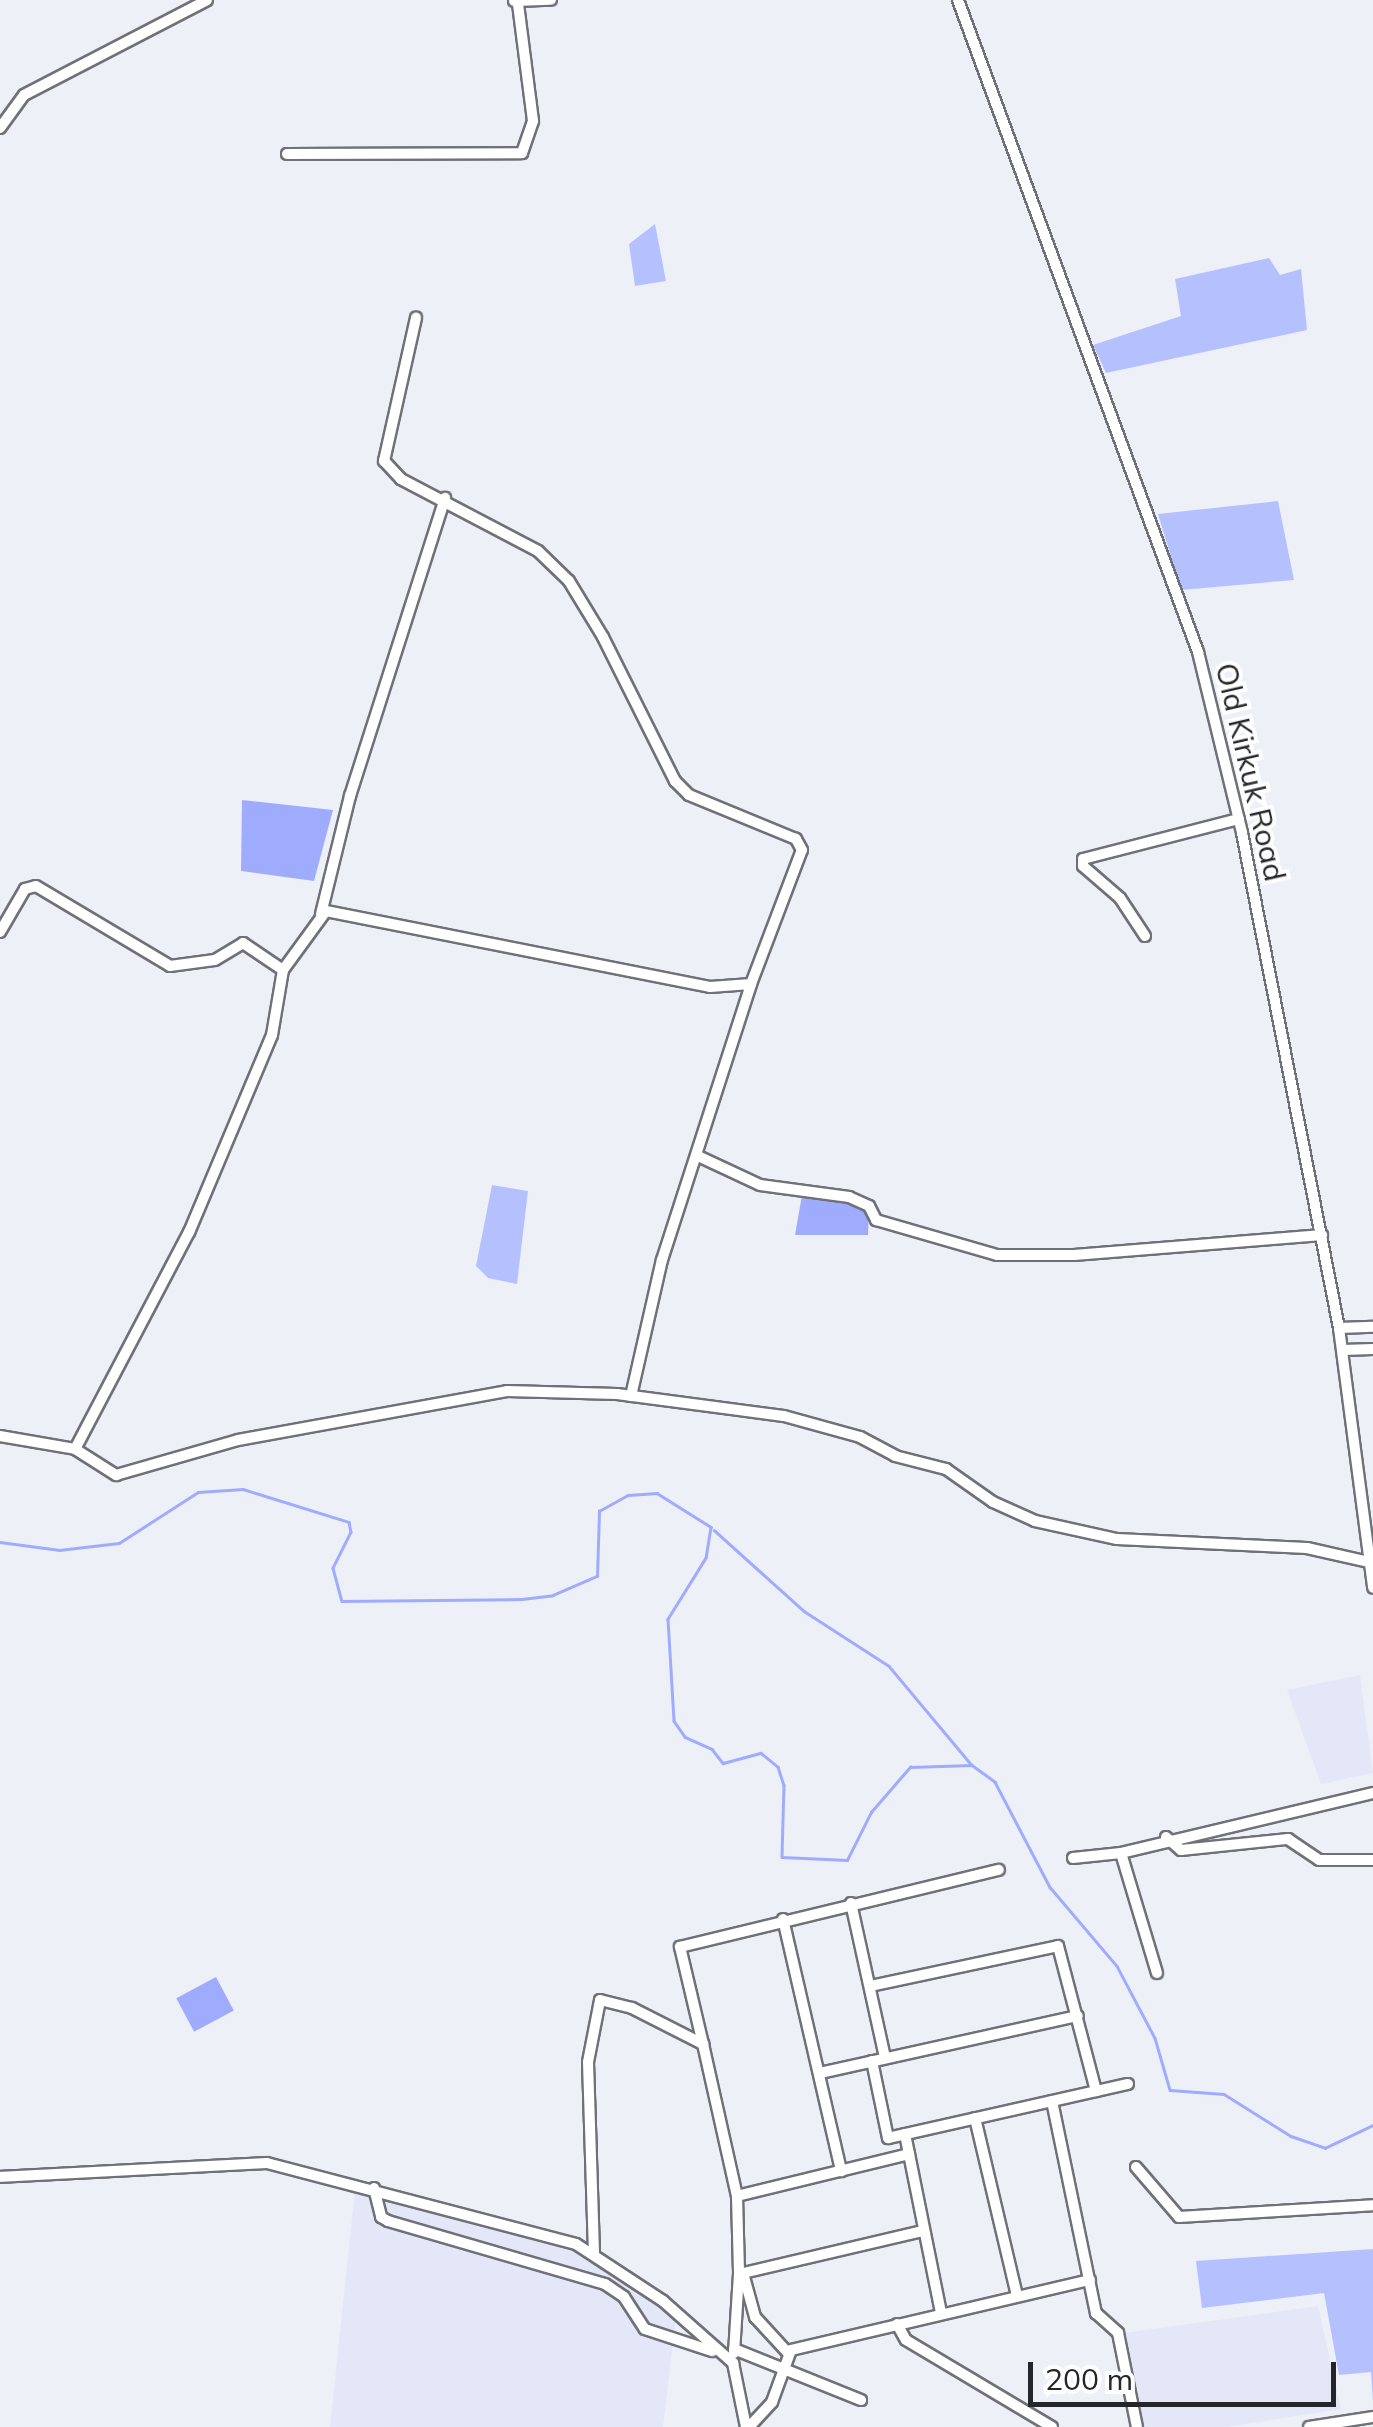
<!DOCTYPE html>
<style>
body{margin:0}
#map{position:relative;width:1373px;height:2427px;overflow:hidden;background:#eef0f8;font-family:Mulish,sans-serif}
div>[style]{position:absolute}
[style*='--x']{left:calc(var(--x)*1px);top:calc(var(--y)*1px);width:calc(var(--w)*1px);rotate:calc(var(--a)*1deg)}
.built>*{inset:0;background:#e4e7f7}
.green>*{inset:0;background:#b5c1fe}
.water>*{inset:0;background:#9facfe;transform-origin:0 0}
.stream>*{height:2.5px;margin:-1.25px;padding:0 1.25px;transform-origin:1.25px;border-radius:1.25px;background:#9facfe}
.roads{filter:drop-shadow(2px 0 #707178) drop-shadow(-2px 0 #707178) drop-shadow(0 2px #707178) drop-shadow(0 -2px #707178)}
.minor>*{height:10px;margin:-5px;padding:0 5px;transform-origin:5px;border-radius:5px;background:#fff}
span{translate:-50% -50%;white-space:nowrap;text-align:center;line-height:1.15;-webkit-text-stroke:8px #fefefe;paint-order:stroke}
.street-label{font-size:30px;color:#252629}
.scale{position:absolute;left:1028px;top:2362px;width:308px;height:45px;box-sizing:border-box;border:5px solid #252629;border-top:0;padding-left:12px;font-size:30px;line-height:35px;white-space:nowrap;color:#252629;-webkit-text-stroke:8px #fefefe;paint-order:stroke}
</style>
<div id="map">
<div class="built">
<div style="clip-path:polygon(1360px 1675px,1373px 1773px,1321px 1784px,1287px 1690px)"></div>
<div style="clip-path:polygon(355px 2190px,567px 2245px,676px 2318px,663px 2427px,330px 2427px)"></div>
<div style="clip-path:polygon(1318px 2306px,1341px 2409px,1226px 2427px,1142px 2427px,1124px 2333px)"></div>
</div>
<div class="green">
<div style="clip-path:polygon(655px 224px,666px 281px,635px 286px,629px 244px)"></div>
<div style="clip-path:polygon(1269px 258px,1280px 275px,1301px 269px,1307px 330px,1106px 373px,1093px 345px,1181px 316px,1175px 279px)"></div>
<div style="clip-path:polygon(1278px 501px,1294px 580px,1181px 590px,1158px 514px)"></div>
<div style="clip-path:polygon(492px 1185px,528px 1191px,517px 1284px,488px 1278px,476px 1266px)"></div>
<div style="clip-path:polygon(1373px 2249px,1373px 2402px,1371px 2372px,1339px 2375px,1324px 2293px,1202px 2308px,1196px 2261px)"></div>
</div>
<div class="water">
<div style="clip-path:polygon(242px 800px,333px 810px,314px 881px,241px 871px)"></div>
<div style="clip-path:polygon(802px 1195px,869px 1206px,868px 1235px,795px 1235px)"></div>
<div style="left:216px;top:1977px;width:38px;height:45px;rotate:62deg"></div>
</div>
<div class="stream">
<div style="--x:714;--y:1530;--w:121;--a:42"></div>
<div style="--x:804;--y:1611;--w:101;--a:32.9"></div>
<div style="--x:889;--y:1666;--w:128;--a:50.1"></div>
<div style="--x:0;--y:1542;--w:60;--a:7.7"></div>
<div style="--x:59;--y:1550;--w:60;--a:-6.7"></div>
<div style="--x:119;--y:1543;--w:94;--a:-32.8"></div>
<div style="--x:198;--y:1492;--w:45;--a:-3.8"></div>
<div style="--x:243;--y:1489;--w:111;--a:17.3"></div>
<div style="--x:349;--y:1522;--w:10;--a:79"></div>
<div style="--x:351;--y:1532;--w:40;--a:116.6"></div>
<div style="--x:333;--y:1568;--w:34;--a:75"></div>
<div style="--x:342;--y:1601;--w:180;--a:-0.6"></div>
<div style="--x:522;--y:1599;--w:31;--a:-7"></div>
<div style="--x:553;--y:1595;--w:48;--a:-23.4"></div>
<div style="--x:597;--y:1576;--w:65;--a:-88.2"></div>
<div style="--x:599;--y:1511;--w:33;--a:-29"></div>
<div style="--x:628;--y:1495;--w:29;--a:-4"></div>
<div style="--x:657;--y:1493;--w:64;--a:32.2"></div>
<div style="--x:711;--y:1527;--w:31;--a:99"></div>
<div style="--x:706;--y:1558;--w:72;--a:121.9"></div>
<div style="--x:668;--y:1619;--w:102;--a:86.6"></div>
<div style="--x:674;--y:1721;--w:19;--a:55"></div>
<div style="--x:685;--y:1737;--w:30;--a:24"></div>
<div style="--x:712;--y:1749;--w:18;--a:52"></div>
<div style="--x:723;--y:1763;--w:39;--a:-15"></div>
<div style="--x:761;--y:1753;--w:22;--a:39"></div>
<div style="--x:778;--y:1767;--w:19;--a:72"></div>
<div style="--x:784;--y:1785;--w:72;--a:91.6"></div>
<div style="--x:782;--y:1857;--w:65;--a:2.6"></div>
<div style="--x:847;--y:1860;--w:54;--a:-63.4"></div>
<div style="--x:871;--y:1812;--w:60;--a:-49.1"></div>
<div style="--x:910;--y:1767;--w:62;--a:-1.8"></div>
<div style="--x:972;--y:1765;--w:29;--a:36"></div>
<div style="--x:995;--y:1782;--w:119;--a:62.4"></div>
<div style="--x:1050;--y:1887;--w:104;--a:49.7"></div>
<div style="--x:1117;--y:1966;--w:81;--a:62.2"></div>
<div style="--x:1155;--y:2038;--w:54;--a:73.9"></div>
<div style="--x:1170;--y:2090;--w:54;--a:4.2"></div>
<div style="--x:1224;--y:2094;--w:79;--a:32.1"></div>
<div style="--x:1291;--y:2136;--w:36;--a:19"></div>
<div style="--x:1325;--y:2148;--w:53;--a:-25.6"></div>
</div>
<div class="roads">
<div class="minor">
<div style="--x:958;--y:0;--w:695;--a:69.79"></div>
<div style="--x:1198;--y:652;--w:186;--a:76.3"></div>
<div style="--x:1242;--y:833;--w:504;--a:78.91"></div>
<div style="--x:1339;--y:1328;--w:262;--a:82.5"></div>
<div style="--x:514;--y:1;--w:37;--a:-2"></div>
<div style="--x:0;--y:128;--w:41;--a:-54"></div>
<div style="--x:24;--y:95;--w:206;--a:-27.4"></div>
<div style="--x:287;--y:154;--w:235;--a:-0.2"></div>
<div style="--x:522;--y:153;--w:34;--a:-71"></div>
<div style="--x:533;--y:121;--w:118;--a:-97.3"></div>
<div style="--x:321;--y:914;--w:122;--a:-76.2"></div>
<div style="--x:350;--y:796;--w:313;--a:-72.3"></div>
<div style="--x:0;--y:932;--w:50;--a:-59.8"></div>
<div style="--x:25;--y:889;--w:11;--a:-15"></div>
<div style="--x:36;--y:886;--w:156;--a:30.8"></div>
<div style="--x:170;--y:966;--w:45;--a:-7.6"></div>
<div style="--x:215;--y:960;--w:33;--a:-31"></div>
<div style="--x:243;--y:943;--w:48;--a:34"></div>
<div style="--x:283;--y:970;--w:66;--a:99.6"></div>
<div style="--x:272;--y:1035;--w:214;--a:112.8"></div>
<div style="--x:189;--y:1232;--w:245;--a:117.7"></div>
<div style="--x:1145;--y:936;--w:45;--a:-123.3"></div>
<div style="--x:1120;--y:898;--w:49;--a:-139.1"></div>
<div style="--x:1083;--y:866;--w:7;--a:-90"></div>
<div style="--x:1083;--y:859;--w:161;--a:-14.4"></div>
<div style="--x:283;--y:970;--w:73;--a:-53.9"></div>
<div style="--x:326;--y:911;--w:391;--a:11.2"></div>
<div style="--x:710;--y:987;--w:41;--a:-4.2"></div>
<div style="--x:751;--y:984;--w:143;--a:-69.2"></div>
<div style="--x:802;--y:850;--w:13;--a:-119"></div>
<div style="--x:796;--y:839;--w:116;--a:-157.6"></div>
<div style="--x:689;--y:795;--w:20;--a:-135"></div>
<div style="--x:675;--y:781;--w:161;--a:-116.6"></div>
<div style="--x:603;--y:637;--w:66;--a:-121.3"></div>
<div style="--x:569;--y:581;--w:43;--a:-135.9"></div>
<div style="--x:538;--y:551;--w:155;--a:-152.3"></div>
<div style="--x:401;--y:479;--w:25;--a:-133"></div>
<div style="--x:384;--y:461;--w:147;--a:-77.4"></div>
<div style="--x:698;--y:1156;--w:68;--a:25.1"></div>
<div style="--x:760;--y:1185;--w:90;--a:7.7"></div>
<div style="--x:849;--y:1197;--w:22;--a:24"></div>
<div style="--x:869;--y:1206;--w:16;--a:63"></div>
<div style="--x:876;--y:1220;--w:126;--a:16.1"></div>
<div style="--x:997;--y:1255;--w:77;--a:0"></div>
<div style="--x:1074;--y:1255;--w:249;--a:-4.6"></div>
<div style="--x:1339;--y:1328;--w:34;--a:-2"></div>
<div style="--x:1343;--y:1350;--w:30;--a:-2"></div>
<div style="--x:631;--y:1396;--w:139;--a:-77.2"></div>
<div style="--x:662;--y:1260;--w:290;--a:-72.1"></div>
<div style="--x:0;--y:1436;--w:76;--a:9.8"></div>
<div style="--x:75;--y:1449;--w:49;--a:32.4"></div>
<div style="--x:116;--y:1475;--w:127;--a:-16"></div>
<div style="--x:238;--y:1440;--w:273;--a:-10.3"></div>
<div style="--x:507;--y:1391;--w:110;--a:1.6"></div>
<div style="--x:617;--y:1394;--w:168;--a:7.5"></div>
<div style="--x:784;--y:1416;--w:79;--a:15.4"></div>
<div style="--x:860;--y:1437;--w:40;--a:28"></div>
<div style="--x:895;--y:1456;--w:53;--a:14.3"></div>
<div style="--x:946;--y:1469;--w:57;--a:35.1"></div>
<div style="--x:993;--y:1502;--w:46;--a:24.3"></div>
<div style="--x:1035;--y:1521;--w:84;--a:12.4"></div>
<div style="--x:1117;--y:1539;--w:190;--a:2.7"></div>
<div style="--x:1307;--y:1548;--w:64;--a:12.7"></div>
<div style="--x:1166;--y:1837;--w:20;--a:41"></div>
<div style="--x:1181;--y:1850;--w:108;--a:-5.9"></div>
<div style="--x:1288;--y:1839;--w:37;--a:34"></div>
<div style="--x:1319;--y:1860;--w:54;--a:0"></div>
<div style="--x:1073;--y:1858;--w:48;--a:-5.9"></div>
<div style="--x:851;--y:1903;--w:159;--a:77.6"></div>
<div style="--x:783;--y:1919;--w:259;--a:77"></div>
<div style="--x:1157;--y:1973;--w:125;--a:-106.7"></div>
<div style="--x:1121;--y:1853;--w:259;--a:-13.4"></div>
<div style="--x:870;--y:1986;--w:192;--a:-12"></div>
<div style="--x:1058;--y:1946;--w:150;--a:75.3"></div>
<div style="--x:703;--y:2044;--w:100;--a:-103.3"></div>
<div style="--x:680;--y:1947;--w:328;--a:-13.6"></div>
<div style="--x:872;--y:2061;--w:79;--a:78.3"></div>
<div style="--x:888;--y:2138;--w:246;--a:-12.7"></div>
<div style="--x:820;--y:2073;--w:264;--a:-12.5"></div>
<div style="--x:1052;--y:2101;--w:217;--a:78.3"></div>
<div style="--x:1096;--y:2313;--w:30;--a:42"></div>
<div style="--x:1118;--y:2333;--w:96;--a:78.6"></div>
<div style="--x:975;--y:2118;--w:182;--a:76.7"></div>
<div style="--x:905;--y:2134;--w:183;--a:78.6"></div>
<div style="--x:909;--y:2154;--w:177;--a:166.3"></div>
<div style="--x:737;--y:2196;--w:78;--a:88.5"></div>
<div style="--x:739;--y:2274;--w:189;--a:-13.2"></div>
<div style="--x:1136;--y:2167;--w:66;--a:49.3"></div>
<div style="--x:1179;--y:2217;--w:194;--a:-3.5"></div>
<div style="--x:0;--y:2177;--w:267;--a:-3"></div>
<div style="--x:267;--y:2163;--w:319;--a:14.7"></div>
<div style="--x:576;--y:2244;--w:104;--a:33.2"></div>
<div style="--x:663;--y:2301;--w:94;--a:41.5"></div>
<div style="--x:733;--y:2363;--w:65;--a:78.5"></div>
<div style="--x:374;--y:2188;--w:30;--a:76"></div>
<div style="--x:381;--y:2217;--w:8;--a:30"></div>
<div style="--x:388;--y:2221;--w:226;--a:16.2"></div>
<div style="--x:605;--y:2284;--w:23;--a:34"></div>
<div style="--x:624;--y:2297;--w:38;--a:57"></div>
<div style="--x:645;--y:2329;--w:71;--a:18.2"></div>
<div style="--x:594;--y:2253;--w:191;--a:-91.8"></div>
<div style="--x:588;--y:2062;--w:63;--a:-79"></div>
<div style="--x:600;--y:2000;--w:33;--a:14"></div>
<div style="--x:632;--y:2008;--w:80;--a:26.9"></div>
<div style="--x:703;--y:2044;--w:156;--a:77.4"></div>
<div style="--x:743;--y:2273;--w:46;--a:74.7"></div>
<div style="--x:755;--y:2317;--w:50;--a:47.4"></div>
<div style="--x:897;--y:2324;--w:18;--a:61"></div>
<div style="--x:906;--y:2340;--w:170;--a:30.8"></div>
<div style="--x:734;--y:2349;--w:137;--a:21.9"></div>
<div style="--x:734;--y:2353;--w:79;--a:-86.4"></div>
<div style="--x:749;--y:2427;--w:34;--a:-47"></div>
<div style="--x:772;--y:2402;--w:55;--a:-69.9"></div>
<div style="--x:791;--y:2350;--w:307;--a:-13.2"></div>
<div style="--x:1309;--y:2427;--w:65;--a:-8.9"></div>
</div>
</div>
<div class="street-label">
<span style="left:1251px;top:772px;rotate:77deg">Old Kirkuk Road</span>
</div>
<div class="scale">200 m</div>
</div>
